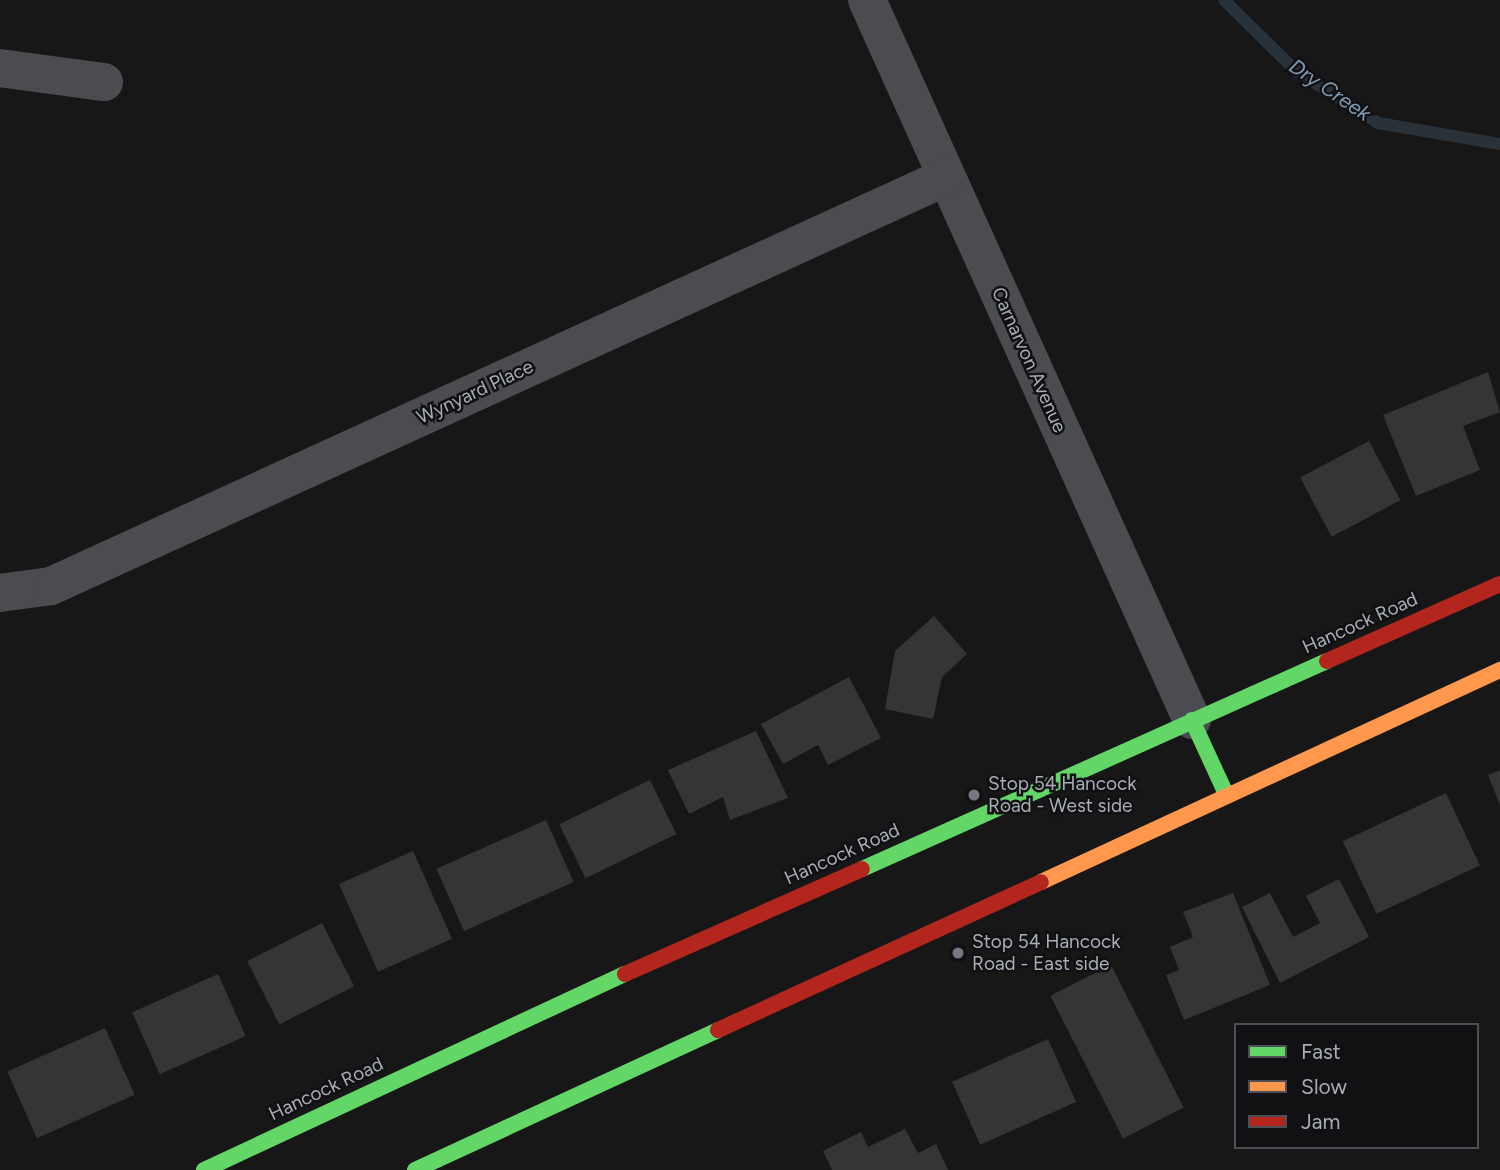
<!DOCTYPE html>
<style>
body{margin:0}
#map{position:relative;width:1500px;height:1170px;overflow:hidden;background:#171717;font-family:Figtree,sans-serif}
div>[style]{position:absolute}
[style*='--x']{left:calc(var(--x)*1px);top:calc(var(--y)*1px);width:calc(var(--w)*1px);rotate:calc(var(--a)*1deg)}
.stream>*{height:12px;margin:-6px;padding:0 6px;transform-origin:6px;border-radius:6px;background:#2a3239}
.building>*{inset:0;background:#353536;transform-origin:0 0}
.street>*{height:38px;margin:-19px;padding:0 19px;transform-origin:19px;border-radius:19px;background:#4b4c50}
.fast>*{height:16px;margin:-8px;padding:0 8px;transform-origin:8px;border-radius:8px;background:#63d668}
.slow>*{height:16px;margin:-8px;padding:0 8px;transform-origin:8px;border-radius:8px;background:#ff974d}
.jam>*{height:16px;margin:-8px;padding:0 8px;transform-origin:8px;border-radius:8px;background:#b3261e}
.dots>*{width:19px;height:19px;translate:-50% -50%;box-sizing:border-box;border:4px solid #111113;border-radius:50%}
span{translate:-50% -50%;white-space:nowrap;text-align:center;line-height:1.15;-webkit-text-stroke:5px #111113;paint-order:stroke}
.street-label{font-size:19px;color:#a8adb8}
.poi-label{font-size:19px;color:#a8adb8}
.left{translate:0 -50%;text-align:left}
.water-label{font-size:21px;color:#7f9bb3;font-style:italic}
.legend{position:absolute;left:1234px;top:1023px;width:245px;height:126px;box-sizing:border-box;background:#111113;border:2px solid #4d4f55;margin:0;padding:9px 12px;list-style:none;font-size:21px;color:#a8adb8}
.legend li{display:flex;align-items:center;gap:14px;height:35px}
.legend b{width:35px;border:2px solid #4d4f55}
</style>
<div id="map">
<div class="stream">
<div style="--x:1224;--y:0;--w:103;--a:44.6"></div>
<div style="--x:1297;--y:72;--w:96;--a:32.2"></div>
<div style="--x:1378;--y:123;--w:124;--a:9.8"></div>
</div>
<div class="building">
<div style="clip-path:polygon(1488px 372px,1500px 412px,1463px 426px,1480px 470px,1416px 496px,1383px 415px)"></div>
<div style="left:1369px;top:441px;width:67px;height:78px;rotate:62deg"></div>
<div style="clip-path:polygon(934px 616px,967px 654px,942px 677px,933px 719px,885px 709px,895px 651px)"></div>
<div style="clip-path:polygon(849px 677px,881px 738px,828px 765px,818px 745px,783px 764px,761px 724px)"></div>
<div style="clip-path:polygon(756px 731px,788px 798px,730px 820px,723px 797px,689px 814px,668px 770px)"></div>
<div style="clip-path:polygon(1500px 770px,1500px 805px,1488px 775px)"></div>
<div style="left:650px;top:780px;width:60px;height:101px;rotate:64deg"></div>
<div style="left:1446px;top:793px;width:80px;height:114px;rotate:65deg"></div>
<div style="left:546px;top:820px;width:68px;height:120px;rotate:66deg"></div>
<div style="left:413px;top:851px;width:96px;height:81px;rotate:66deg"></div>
<div style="clip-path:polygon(1339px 879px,1369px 937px,1280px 983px,1242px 907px,1270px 893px,1293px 937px,1320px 923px,1306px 896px)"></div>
<div style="clip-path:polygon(1233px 893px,1270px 985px,1184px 1020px,1166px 975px,1179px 970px,1170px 947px,1193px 937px,1183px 912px)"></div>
<div style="left:322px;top:923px;width:71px;height:84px;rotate:63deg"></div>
<div style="left:1111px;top:965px;width:160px;height:68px;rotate:63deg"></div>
<div style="left:218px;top:974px;width:68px;height:94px;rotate:66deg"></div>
<div style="left:105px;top:1028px;width:73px;height:107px;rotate:66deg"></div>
<div style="left:1048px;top:1039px;width:69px;height:105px;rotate:66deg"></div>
<div style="clip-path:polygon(905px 1129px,918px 1153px,936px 1144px,948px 1170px,832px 1170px,823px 1151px,861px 1132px,868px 1147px)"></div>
</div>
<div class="street">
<div style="--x:867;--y:0;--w:790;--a:65.71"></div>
<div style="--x:0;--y:68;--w:105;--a:7.7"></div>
<div style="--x:0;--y:593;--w:51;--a:-7.8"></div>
<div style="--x:51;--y:586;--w:984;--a:-24.56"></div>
</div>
<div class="fast">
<div style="--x:1192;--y:720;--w:81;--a:65.3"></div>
<div style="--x:862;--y:869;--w:509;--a:-24.1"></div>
<div style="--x:204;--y:1170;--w:464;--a:-25"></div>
<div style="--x:415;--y:1170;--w:334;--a:-24.8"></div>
</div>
<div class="slow">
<div style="--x:1041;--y:882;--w:506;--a:-24.79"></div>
</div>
<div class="jam">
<div style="--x:1327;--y:661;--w:189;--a:-24"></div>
<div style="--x:625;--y:974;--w:259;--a:-23.9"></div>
<div style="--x:718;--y:1030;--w:355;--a:-24.6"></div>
</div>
<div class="dots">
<div style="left:974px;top:795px;background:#757880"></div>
<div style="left:958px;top:953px;background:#757880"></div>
</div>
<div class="street-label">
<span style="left:1029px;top:360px;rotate:66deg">Carnarvon Avenue</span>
<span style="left:475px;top:392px;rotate:-25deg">Wynyard Place</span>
<span style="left:1360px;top:623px;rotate:-24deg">Hancock Road</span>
<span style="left:842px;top:854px;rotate:-24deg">Hancock Road</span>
<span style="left:326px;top:1089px;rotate:-25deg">Hancock Road</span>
</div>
<div class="poi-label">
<span class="left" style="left:988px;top:795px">Stop 54 Hancock<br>Road - West side</span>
<span class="left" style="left:972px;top:953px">Stop 54 Hancock<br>Road - East side</span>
</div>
<div class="water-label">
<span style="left:1330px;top:90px;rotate:34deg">Dry Creek</span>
</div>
<ul class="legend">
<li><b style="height:9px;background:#63d668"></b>Fast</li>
<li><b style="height:9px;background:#ff974d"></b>Slow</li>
<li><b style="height:9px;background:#b3261e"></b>Jam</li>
</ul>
</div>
